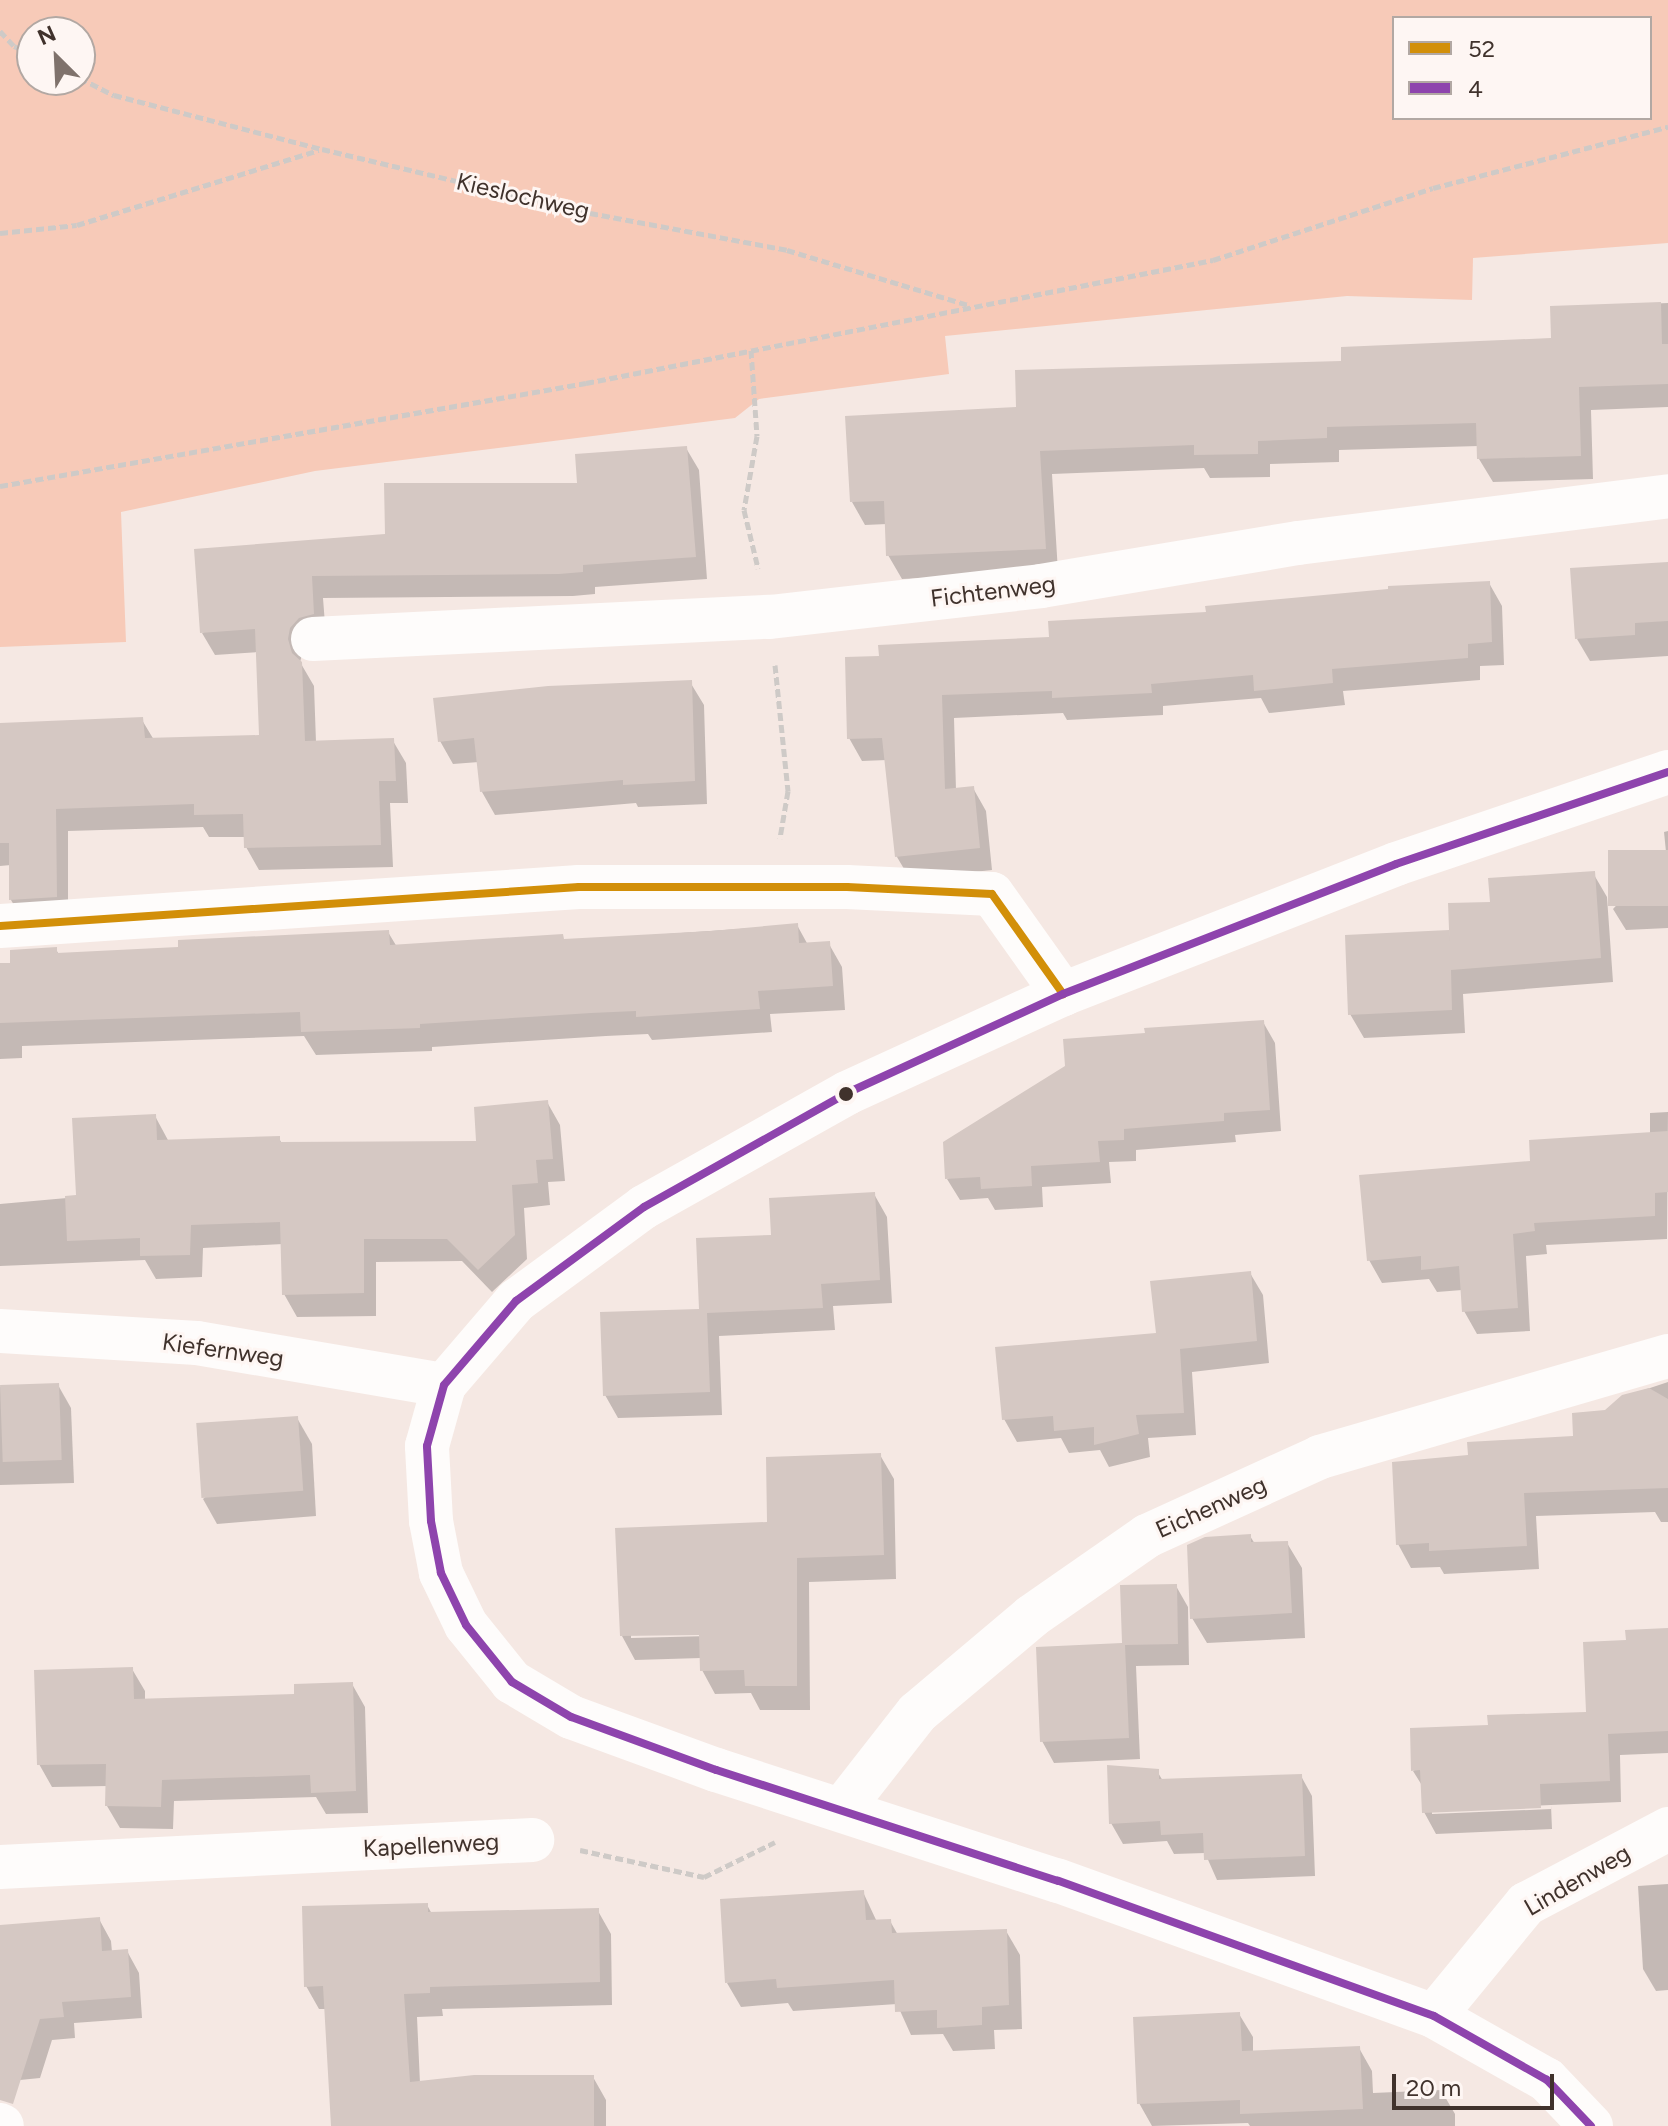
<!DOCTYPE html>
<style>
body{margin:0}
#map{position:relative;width:1668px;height:2126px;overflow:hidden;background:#f5e8e3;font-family:Figtree,sans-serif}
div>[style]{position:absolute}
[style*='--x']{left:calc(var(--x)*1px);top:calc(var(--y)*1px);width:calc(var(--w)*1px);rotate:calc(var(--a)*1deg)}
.green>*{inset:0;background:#f7cab8}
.shadow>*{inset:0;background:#0003}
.building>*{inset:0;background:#d5c8c3;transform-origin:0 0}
.path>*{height:5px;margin-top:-2.5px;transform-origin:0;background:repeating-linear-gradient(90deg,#cecac7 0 8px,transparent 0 12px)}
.minor>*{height:44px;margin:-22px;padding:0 22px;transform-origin:22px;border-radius:22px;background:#fefcfb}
.bus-1>*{height:8px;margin:-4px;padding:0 4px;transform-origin:4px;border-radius:4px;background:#d28f09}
.bus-2>*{height:8px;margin:-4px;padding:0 4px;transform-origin:4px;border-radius:4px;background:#8e44ad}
.dots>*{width:22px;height:22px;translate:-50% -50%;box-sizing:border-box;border:4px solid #fef6f3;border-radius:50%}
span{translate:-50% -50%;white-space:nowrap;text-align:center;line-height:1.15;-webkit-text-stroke:6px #fef6f3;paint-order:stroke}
.street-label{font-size:24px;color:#40322c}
.legend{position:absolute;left:1392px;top:16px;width:260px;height:104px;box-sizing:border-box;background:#fef6f3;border:2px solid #b2a8a3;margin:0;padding:10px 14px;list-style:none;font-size:24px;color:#40322c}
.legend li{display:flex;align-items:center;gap:16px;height:40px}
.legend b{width:40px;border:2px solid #b2a8a3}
.north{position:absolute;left:16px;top:16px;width:80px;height:80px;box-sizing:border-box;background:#fef6f3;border:2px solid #b2a8a3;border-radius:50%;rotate:336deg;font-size:22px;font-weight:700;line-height:32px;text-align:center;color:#40322c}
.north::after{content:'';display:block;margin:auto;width:28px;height:36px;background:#7f726c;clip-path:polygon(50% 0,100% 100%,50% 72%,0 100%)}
.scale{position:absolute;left:1392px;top:2074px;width:162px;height:36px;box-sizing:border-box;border:4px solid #40322c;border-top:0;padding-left:10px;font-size:24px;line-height:28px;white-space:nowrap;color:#40322c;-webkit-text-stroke:6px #fef6f3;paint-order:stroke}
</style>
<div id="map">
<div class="green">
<div style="clip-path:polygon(evenodd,0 0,1668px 0,1668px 243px,1473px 258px,1472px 300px,1347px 296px,945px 336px,949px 374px,759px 399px,735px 418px,315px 471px,121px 512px,126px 642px,0 647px,0 0,1394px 18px,1650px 18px,1650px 118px,1394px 118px,1394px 18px,0 0,32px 32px,80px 32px,80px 80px,32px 80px,32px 32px)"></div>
</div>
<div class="shadow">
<div style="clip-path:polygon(1668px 303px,1668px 407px,1591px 410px,1593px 479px,1493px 482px,1479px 459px,1479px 446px,1339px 450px,1339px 462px,1270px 464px,1270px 477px,1210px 478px,1204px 468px,1052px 474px,1058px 572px,902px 579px,888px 555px,887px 524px,865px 525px,852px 502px,1018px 409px,1343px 363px,1553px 340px,1552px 308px)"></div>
<div style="clip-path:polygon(686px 448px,699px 470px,707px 579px,595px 587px,595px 594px,573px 596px,323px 598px,326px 637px,303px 652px,300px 662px,314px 686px,316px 742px,393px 741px,406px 763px,408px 803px,390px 803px,393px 867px,259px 870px,246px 847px,245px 837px,209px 837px,203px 827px,68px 831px,68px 919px,24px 922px,11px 900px,11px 865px,0 866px,0 753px,142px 720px,154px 740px,261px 736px,258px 652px,215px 655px,202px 633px,387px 536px,579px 485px)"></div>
<div style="clip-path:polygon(1668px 564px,1668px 656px,1590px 661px,1577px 639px)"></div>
<div style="clip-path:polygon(1489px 583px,1502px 606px,1504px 665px,1480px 666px,1480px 680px,1343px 691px,1345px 705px,1269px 713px,1261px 698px,1163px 706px,1163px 715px,1067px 720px,1063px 713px,954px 718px,956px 790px,973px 788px,986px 811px,992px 870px,910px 879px,897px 857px,887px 760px,862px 761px,849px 738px,881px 658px,1051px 639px,1208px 613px)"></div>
<div style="clip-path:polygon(690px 682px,704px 705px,707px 804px,638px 807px,636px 803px,495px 815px,482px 792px,479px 762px,453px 764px,440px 741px)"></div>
<div style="clip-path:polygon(1668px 831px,1668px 928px,1626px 930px,1613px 909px,1666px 852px,1664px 832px)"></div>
<div style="clip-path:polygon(1593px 873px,1607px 897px,1613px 982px,1463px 994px,1465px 1033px,1364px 1038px,1350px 1014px,1448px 933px,1451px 939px)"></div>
<div style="clip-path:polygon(797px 925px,808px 945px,829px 944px,842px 967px,845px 1010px,770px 1014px,772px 1032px,652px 1040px,648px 1034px,606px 1036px,432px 1047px,432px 1051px,316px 1055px,304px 1036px,22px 1046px,22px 1058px,0 1059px,0 965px,12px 965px,56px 949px,59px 955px,180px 949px,388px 932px,397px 947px,565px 941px)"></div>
<div style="clip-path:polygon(1263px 1022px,1275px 1043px,1281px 1131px,1235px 1135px,1236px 1142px,1136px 1150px,1136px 1161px,1109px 1162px,1111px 1183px,1042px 1187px,1043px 1207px,995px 1210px,988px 1198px,960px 1200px,947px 1179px)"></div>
<div style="clip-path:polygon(547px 1102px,560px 1125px,565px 1181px,548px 1182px,550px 1205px,524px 1208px,527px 1259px,492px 1292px,462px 1261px,376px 1262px,376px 1316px,297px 1317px,284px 1294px,283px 1244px,203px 1248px,202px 1277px,156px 1279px,145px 1260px,0 1266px,0 1204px,78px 1197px,155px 1116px,169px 1142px,279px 1138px,282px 1144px,479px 1143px)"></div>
<div style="clip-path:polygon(1668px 1112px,1667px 1239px,1546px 1245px,1547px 1254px,1526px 1256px,1530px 1331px,1477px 1334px,1464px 1311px,1462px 1290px,1437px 1292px,1429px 1279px,1382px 1283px,1369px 1260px,1532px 1163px,1650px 1134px,1650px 1113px)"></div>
<div style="clip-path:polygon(874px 1194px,887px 1217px,892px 1303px,833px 1306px,835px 1330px,719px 1336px,722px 1415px,618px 1418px,605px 1395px,702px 1311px,773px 1237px)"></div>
<div style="clip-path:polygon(1250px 1273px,1263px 1295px,1269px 1363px,1192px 1372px,1196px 1435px,1148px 1438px,1150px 1457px,1109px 1467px,1100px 1450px,1069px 1453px,1061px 1438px,1017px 1442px,1004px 1419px,1158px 1335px)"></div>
<div style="clip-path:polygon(1668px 1382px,1668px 1522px,1661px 1522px,1655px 1512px,1536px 1516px,1539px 1569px,1444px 1574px,1440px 1567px,1411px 1568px,1398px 1544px,1470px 1456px,1575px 1438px,1623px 1397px)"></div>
<div style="clip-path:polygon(58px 1385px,71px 1408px,74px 1483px,0 1485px,0 1387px)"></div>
<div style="clip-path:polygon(297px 1418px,312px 1444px,316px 1516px,217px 1524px,203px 1499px)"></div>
<div style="clip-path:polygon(evenodd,880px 1455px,894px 1479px,896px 1579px,809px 1582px,810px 1710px,760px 1710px,751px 1693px,715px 1694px,702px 1670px,701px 1658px,635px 1660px,622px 1636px,769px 1524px,880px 1455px,709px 1632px,709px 1636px,631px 1638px,631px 1634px,709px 1632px)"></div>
<div style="clip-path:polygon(1250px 1536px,1255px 1544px,1287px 1543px,1302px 1568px,1305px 1638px,1207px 1643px,1192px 1618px)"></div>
<div style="clip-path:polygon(1176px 1586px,1188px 1607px,1189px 1665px,1136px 1666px,1140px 1759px,1054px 1763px,1042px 1741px)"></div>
<div style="clip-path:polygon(evenodd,1668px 1630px,1668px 1753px,1620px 1755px,1621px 1802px,1551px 1805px,1552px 1829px,1436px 1834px,1424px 1812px,1423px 1787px,1413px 1771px,1490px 1726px,1588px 1714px,1628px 1642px,1668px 1630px,1551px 1805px,1551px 1809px,1432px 1814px,1432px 1810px,1551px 1805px)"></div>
<div style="clip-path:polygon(132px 1669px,145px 1691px,145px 1701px,296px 1696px,352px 1684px,365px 1707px,368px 1813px,326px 1814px,316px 1797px,174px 1801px,173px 1829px,120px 1828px,107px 1806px,108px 1786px,52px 1787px,39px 1764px)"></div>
<div style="clip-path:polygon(1157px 1771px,1163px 1781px,1301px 1776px,1312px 1796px,1315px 1876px,1217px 1880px,1205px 1853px,1174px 1854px,1167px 1841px,1123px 1844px,1111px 1823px)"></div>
<div style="clip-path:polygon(1668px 1884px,1668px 1990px,1656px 1991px,1643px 1969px,1638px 1886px)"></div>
<div style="clip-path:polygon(863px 1892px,877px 1922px,890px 1921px,898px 1935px,1006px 1931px,1020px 1955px,1022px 2029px,994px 2030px,995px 2049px,953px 2051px,943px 2034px,911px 2035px,897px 2004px,793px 2011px,788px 2003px,741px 2007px,727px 1983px)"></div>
<div style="clip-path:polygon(427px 1905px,432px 1914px,598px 1911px,611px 1934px,612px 2005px,442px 2009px,443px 2016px,417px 2017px,420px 2083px,593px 2077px,606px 2100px,606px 2126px,333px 2126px,326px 2009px,319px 2009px,306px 1986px)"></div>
<div style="clip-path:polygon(99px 1919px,111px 1941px,112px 1952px,127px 1951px,139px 1973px,142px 2018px,74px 2023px,75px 2038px,52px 2040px,40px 2078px,0 2082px,0 1927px)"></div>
<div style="clip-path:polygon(1239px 2014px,1253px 2037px,1253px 2053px,1359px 2048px,1372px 2071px,1373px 2093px,1441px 2090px,1455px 2114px,1455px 2126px,1250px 2126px,1248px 2123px,1152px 2126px,1139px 2103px)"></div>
</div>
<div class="building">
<div style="clip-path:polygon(1661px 302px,1662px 344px,1668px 344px,1668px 384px,1579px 387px,1581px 456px,1477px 459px,1476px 423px,1327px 427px,1327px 438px,1258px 441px,1258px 454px,1194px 455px,1194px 445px,1040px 451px,1046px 549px,886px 556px,884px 501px,850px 502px,845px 416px,1016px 407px,1015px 370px,1341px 361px,1341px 347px,1551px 338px,1550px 306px)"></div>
<div style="clip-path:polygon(687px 446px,696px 557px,583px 565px,583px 572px,559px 574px,312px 576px,314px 614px,299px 618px,290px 628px,288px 639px,292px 653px,302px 662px,305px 741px,394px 738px,396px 781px,379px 781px,381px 845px,244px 848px,243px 814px,194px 815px,194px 804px,56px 809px,57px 897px,9px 900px,9px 843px,0 843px,0 723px,143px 717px,145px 738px,259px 735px,255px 629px,200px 633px,194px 549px,385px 534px,384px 483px,577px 483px,575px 454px)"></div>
<div style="clip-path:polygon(1668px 562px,1668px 621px,1635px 623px,1635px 635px,1575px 639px,1570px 568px)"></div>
<div style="clip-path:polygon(1490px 581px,1492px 642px,1468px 644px,1468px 658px,1332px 669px,1333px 683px,1254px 691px,1253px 675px,1151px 684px,1152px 693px,1052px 698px,1052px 691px,942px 695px,945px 789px,974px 786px,980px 848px,895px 857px,882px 738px,847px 739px,845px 657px,879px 656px,878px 645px,1049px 637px,1048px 621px,1206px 612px,1205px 606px,1388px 589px,1388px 586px)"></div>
<div style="clip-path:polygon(692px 680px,695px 781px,623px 785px,623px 780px,480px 792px,474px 738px,438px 742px,433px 698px,548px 686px)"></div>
<div style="left:1668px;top:850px;width:56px;height:60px;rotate:90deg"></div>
<div style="clip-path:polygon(1595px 871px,1601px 958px,1451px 970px,1452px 1010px,1348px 1015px,1345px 935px,1449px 930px,1450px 955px,1448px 903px,1490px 902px,1488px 878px)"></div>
<div style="clip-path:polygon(798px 923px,799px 943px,830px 941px,833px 986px,758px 991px,760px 1009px,636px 1017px,636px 1011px,591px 1013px,420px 1024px,420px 1028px,301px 1032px,300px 1012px,0 1023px,0 963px,10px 963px,10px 950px,57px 947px,57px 953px,178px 947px,178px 940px,389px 930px,390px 945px,563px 934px,564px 939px,711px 931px)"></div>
<div style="clip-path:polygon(1264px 1020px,1270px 1110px,1224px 1113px,1224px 1121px,1124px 1129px,1124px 1140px,1098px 1141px,1100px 1162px,1031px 1166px,1032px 1186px,981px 1189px,980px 1177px,945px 1179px,943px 1142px,1065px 1066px,1063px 1039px,1145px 1033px,1144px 1028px)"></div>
<div style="clip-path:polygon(548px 1100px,553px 1159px,536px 1160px,538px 1183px,512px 1185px,515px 1235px,478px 1270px,447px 1239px,364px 1239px,364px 1293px,282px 1295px,280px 1222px,191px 1225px,190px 1255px,140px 1256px,140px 1238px,67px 1241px,65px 1196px,76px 1195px,72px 1118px,156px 1114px,157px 1140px,280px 1136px,280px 1142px,476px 1141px,474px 1107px)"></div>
<div style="clip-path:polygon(1668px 1131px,1668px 1192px,1655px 1193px,1655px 1216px,1534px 1223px,1535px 1231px,1513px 1234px,1518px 1308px,1462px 1312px,1459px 1266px,1421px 1270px,1421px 1256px,1367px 1261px,1359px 1175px,1530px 1161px,1529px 1140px)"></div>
<div style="clip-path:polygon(875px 1192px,880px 1280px,821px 1284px,823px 1308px,707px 1313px,710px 1392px,603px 1396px,600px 1312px,699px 1309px,696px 1238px,771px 1235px,769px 1198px)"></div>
<div style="clip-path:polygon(1251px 1271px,1257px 1341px,1180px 1349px,1184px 1413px,1136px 1415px,1139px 1434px,1094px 1445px,1094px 1427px,1054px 1431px,1053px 1416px,1002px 1420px,995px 1347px,1156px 1333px,1150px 1281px)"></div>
<div style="left:59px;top:1383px;width:77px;height:59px;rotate:88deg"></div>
<div style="clip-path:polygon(1649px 1388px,1668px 1399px,1668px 1488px,1524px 1493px,1527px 1546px,1429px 1551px,1429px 1543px,1396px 1545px,1392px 1462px,1468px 1455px,1467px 1442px,1573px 1436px,1572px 1413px,1605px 1410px,1622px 1395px)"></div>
<div style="left:298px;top:1416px;width:75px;height:102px;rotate:86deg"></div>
<div style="clip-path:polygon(881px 1453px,884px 1555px,797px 1558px,797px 1686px,745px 1686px,744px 1670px,700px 1671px,699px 1635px,620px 1636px,615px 1528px,767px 1522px,766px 1457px)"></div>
<div style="clip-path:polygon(1251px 1534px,1251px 1542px,1288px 1541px,1292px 1613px,1190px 1619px,1187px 1545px,1205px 1537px)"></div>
<div style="clip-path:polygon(1177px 1584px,1178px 1644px,1125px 1645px,1129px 1738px,1040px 1742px,1036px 1647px,1122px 1643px,1120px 1585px)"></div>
<div style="clip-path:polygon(1668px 1628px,1668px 1731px,1608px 1734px,1610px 1781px,1540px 1784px,1541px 1808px,1422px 1813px,1420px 1770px,1411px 1771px,1410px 1728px,1488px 1725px,1487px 1715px,1586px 1712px,1583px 1642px,1626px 1640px,1625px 1630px)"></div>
<div style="clip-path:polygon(133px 1667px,134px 1699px,294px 1694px,294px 1684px,353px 1682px,356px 1791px,311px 1793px,310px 1775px,162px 1780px,161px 1807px,105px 1806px,106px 1764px,37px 1765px,34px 1670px)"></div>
<div style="clip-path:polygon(1107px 1765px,1159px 1769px,1159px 1779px,1302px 1774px,1305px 1856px,1204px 1860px,1203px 1833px,1161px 1835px,1160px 1821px,1109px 1824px)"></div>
<div style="clip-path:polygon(864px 1890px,866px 1920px,891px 1919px,892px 1933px,1007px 1929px,1009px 2005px,982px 2007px,982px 2025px,937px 2028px,937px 2010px,895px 2012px,894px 1980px,777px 1988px,776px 1979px,725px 1983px,720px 1899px)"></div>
<div style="clip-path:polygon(428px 1903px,428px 1912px,599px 1908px,600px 1982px,430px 1987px,430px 1993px,404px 1994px,410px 2082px,474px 2075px,594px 2075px,594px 2126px,331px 2126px,323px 1986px,304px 1987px,302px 1906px)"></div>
<div style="clip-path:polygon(100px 1917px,102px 1951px,128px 1949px,131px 1997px,62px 2002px,64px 2017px,40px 2019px,13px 2104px,0 2100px,0 1925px)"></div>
<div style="clip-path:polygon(1240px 2012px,1242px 2051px,1360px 2046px,1363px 2109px,1240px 2114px,1240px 2100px,1137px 2104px,1133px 2017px)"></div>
</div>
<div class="path">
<div style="--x:0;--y:31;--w:21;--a:47"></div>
<div style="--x:14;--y:46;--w:20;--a:24"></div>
<div style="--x:80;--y:78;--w:38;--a:27"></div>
<div style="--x:114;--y:95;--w:215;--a:14.6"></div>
<div style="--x:322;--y:149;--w:276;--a:13.4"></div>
<div style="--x:590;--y:213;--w:200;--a:10.6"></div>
<div style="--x:787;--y:250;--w:189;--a:16.9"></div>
<div style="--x:0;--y:233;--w:77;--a:-5.9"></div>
<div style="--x:77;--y:225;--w:253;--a:-17.2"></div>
<div style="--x:751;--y:350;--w:86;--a:86"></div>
<div style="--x:757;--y:436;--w:75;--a:100"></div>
<div style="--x:744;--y:510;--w:60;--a:76.4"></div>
<div style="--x:0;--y:486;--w:595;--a:-9.97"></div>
<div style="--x:586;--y:383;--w:639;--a:-11.1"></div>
<div style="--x:1213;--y:260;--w:231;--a:-18.1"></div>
<div style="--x:1433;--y:188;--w:243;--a:-14.6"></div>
<div style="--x:775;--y:665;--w:127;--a:84.1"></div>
<div style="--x:788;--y:791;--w:48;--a:99.7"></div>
<div style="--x:580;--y:1850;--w:127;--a:12.3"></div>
<div style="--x:704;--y:1877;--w:79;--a:-26.2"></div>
</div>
<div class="minor">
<div style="--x:313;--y:639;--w:458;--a:-2.8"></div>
<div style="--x:770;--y:617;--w:273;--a:-6.5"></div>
<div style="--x:1041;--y:586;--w:261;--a:-9.5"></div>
<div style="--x:1298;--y:543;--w:373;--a:-7.2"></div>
<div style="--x:0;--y:926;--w:580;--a:-3.85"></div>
<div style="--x:579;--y:887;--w:268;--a:0"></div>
<div style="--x:847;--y:887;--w:145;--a:2.8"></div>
<div style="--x:992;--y:894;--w:123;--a:54.6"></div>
<div style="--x:0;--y:1331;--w:197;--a:3.5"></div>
<div style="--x:197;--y:1343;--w:251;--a:9.7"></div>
<div style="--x:842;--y:1809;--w:122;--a:-52"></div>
<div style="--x:917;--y:1713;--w:150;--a:-40.1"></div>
<div style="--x:1032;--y:1616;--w:140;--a:-34.8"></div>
<div style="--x:1147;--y:1536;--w:190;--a:-24.5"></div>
<div style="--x:1320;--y:1457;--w:362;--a:-16.2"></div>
<div style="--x:0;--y:1867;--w:533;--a:-2.91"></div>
<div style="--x:1434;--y:2016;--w:145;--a:-50.6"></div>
<div style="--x:1526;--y:1904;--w:161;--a:-27.8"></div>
<div style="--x:0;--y:2125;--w:2;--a:27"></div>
<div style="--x:1591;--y:2126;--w:64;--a:-133.7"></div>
<div style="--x:1547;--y:2080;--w:130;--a:-150.5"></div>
<div style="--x:1434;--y:2016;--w:400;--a:-160.2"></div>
<div style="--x:1058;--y:1881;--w:360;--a:-162"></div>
<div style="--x:716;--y:1770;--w:154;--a:-159.9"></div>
<div style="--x:571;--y:1717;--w:69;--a:-149.3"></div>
<div style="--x:512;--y:1682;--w:73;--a:-128.9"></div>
<div style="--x:466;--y:1625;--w:58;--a:-115.7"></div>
<div style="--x:441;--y:1573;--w:53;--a:-100.9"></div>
<div style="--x:431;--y:1521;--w:75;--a:-93.1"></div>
<div style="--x:427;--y:1446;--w:63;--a:-74.4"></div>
<div style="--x:444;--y:1385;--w:111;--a:-49.4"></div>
<div style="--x:516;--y:1301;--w:159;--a:-36.3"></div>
<div style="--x:644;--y:1207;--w:233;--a:-29.3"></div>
<div style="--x:847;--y:1093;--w:238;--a:-24.6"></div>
<div style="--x:1063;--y:994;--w:357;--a:-21.3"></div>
<div style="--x:1396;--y:864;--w:287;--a:-18.7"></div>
</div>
<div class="bus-1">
<div style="--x:0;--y:926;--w:580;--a:-3.85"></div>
<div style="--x:579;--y:887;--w:268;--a:0"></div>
<div style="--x:847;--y:887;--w:145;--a:2.8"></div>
<div style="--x:992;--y:894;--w:123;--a:54.6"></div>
</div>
<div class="bus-2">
<div style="--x:1591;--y:2126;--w:64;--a:-133.7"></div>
<div style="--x:1547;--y:2080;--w:130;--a:-150.5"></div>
<div style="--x:1434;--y:2016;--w:400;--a:-160.2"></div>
<div style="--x:1058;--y:1881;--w:360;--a:-162"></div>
<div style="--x:716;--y:1770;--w:154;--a:-159.9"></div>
<div style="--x:571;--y:1717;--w:69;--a:-149.3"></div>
<div style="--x:512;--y:1682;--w:73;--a:-128.9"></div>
<div style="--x:466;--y:1625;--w:58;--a:-115.7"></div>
<div style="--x:441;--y:1573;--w:53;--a:-100.9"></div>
<div style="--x:431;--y:1521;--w:75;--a:-93.1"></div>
<div style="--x:427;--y:1446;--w:63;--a:-74.4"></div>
<div style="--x:444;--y:1385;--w:111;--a:-49.4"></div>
<div style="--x:516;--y:1301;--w:159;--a:-36.3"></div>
<div style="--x:644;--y:1207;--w:233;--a:-29.3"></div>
<div style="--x:847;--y:1093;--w:238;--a:-24.6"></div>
<div style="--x:1063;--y:994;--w:357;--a:-21.3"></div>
<div style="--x:1396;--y:864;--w:287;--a:-18.7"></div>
</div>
<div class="dots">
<div style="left:846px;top:1094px;background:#40322c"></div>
</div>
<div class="street-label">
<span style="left:523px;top:196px;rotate:13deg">Kieslochweg</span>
<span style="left:993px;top:591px;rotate:-7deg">Fichtenweg</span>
<span style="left:223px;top:1350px;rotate:8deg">Kiefernweg</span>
<span style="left:1211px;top:1507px;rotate:-24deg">Eichenweg</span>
<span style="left:431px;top:1845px;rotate:-3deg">Kapellenweg</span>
<span style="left:1577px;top:1880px;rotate:-30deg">Lindenweg</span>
</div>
<ul class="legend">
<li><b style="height:10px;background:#d28f09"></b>52</li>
<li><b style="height:10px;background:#8e44ad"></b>4</li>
</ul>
<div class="north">N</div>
<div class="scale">20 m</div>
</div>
